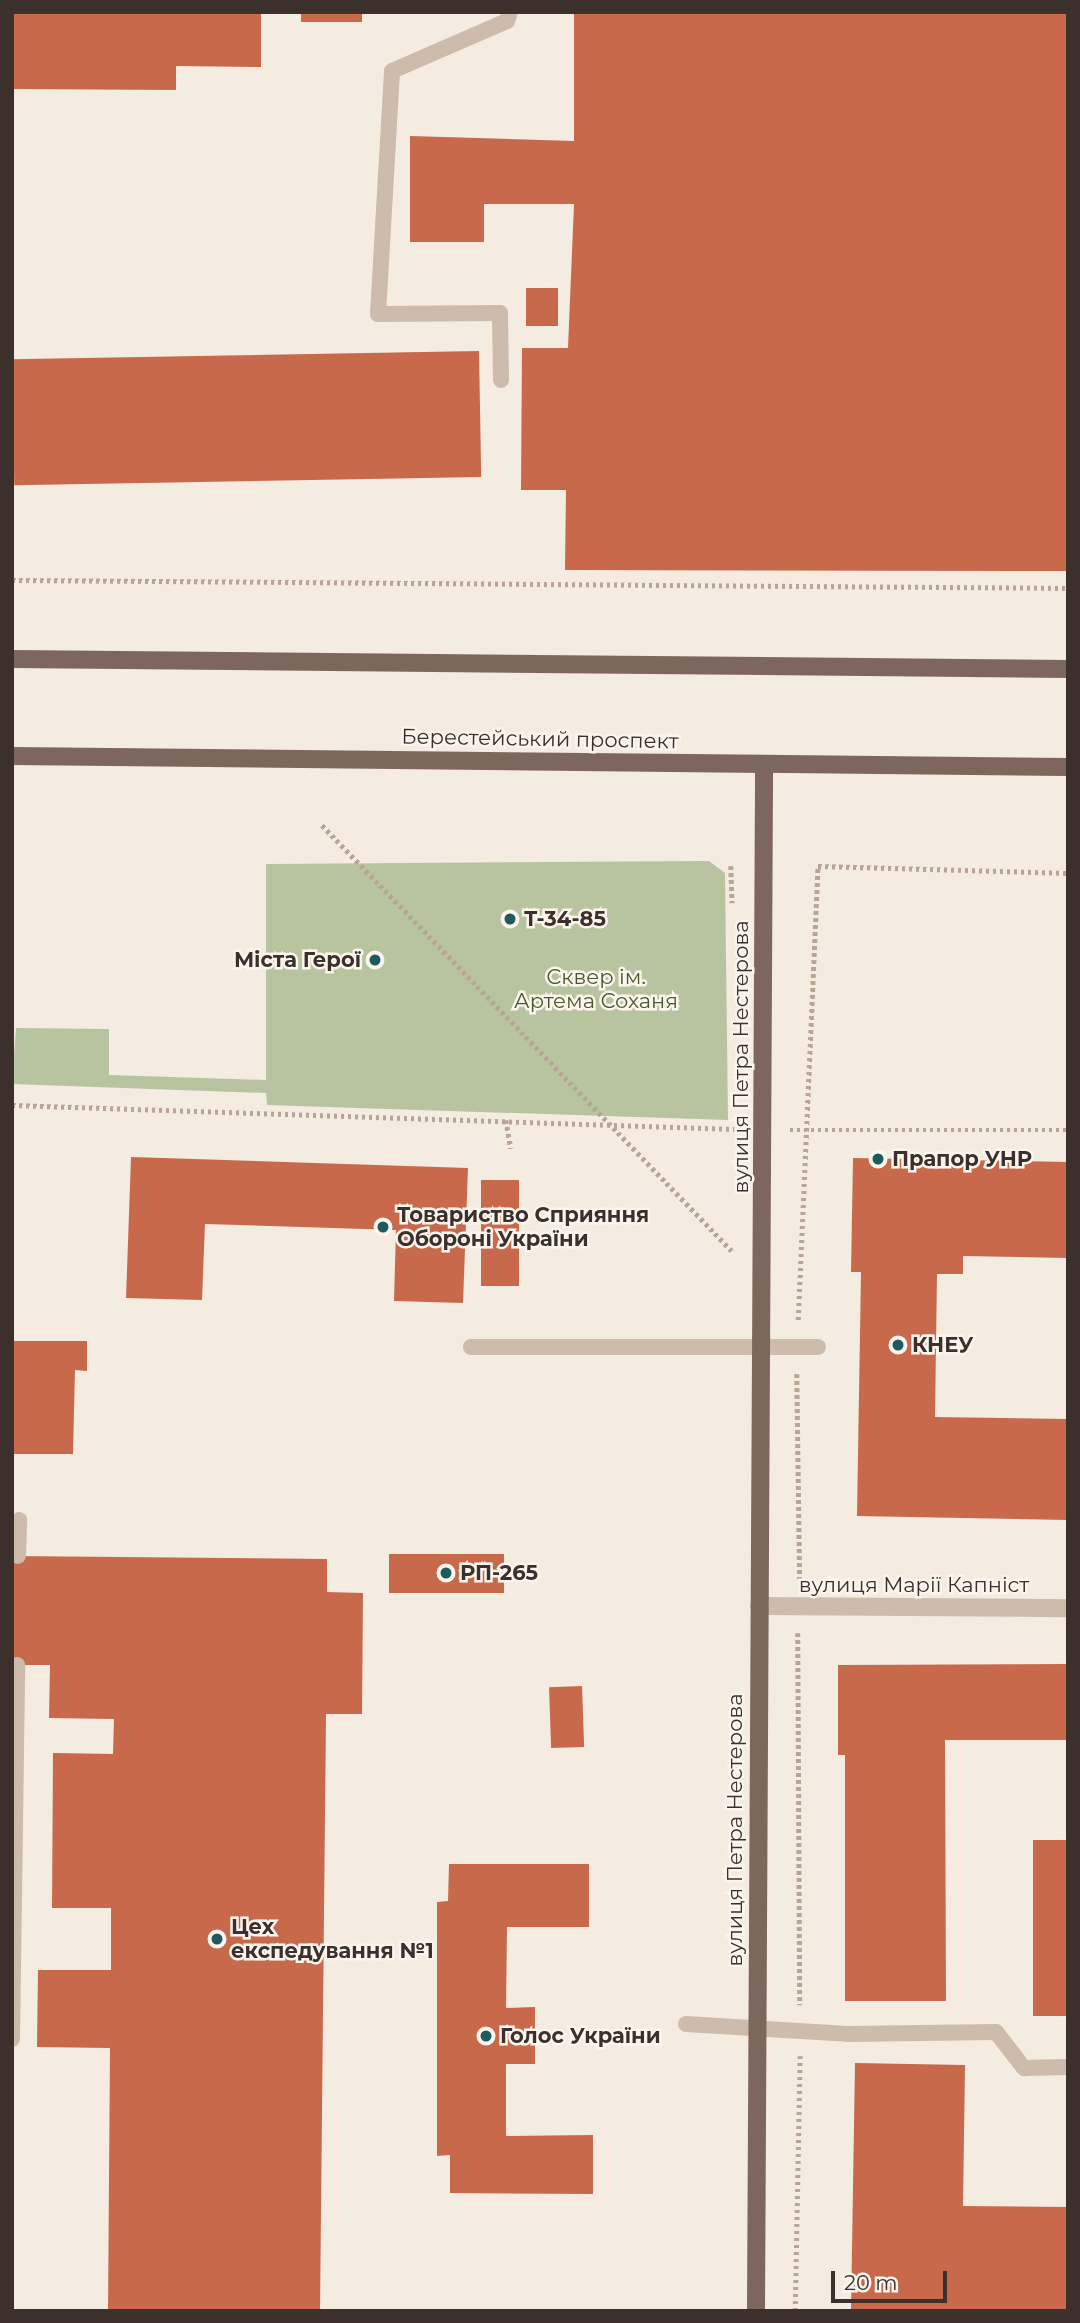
<!DOCTYPE html>
<meta charset="utf-8">
<style>
body{margin:0}
#map{position:relative;width:1080px;height:2323px;overflow:hidden;background:#f4ebe1;font-family:Montserrat,sans-serif}
div>[style]{position:absolute}
[style*='--x']{left:calc(var(--x)*1px);top:calc(var(--y)*1px);width:calc(var(--w)*1px);rotate:calc(var(--a)*1deg)}
.green>*{inset:0;background:#b8c4a0}
.building>*{inset:0;background:#c8694b;transform-origin:0 0}
.path>*{height:4.5px;margin-top:-2.25px;transform-origin:0;background:repeating-linear-gradient(90deg,#b9a596 0 3.5px,transparent 0 7px)}
.service>*{height:16px;margin:-8px;padding:0 8px;transform-origin:8px;border-radius:8px;background:#cdbbac}
.minor>*{height:18px;margin:-9px;padding:0 9px;transform-origin:9px;border-radius:9px;background:#cdbbac}
.primary>*{height:18px;margin:-9px;padding:0 9px;transform-origin:9px;border-radius:9px;background:#7d675c}
.dots>*{width:19px;height:19px;translate:-50% -50%;box-sizing:border-box;border:4px solid #fbf5ee;border-radius:50%}
span{translate:-50% -50%;white-space:nowrap;text-align:center;line-height:1.15;-webkit-text-stroke:5px #fbf5ee;paint-order:stroke}
.street-label{font-size:21px;color:#3b302b}
.poi-label{font-size:21px;color:#3b302b;font-weight:700}
.left{translate:0 -50%;text-align:left}
.right{translate:-100% -50%;text-align:right}
.park-label{font-size:21px;color:#4a5a2e}
.frame{position:absolute;inset:0;border:14px solid #3b302b;pointer-events:none}
.scale{position:absolute;left:831px;top:2271px;width:116px;height:32px;box-sizing:border-box;border:4px solid #3b302b;border-top:0;padding-left:9px;font-size:21px;line-height:24px;white-space:nowrap;color:#3b302b;-webkit-text-stroke:5px #fbf5ee;paint-order:stroke}
</style>
<div id="map">
<div class="green">
<div style="clip-path:polygon(709px 861px,725px 873px,728px 1120px,267px 1105px,266px 1093px,12px 1084px,16px 1028px,109px 1029px,109px 1075px,266px 1080px,266px 864px)"></div>
</div>
<div class="building">
<div style="clip-path:polygon(12px 12px,261px 12px,261px 67px,176px 66px,176px 90px,12px 89px)"></div>
<div style="left:301px;top:12px;width:61px;height:10px"></div>
<div style="clip-path:polygon(574px 12px,1068px 12px,1068px 571px,565px 570px,566px 490px,521px 490px,522px 348px,568px 348px,574px 204px,484px 204px,484px 242px,410px 242px,410px 136px,574px 141px)"></div>
<div style="left:526px;top:288px;width:32px;height:38px"></div>
<div style="left:479px;top:351px;width:126px;height:467px;rotate:89deg"></div>
<div style="clip-path:polygon(131px 1157px,468px 1168px,463px 1303px,394px 1301px,396px 1230px,205px 1224px,202px 1300px,126px 1298px)"></div>
<div style="clip-path:polygon(853px 1158px,1068px 1162px,1068px 1258px,963px 1256px,963px 1274px,937px 1274px,935px 1417px,1068px 1419px,1068px 1520px,857px 1516px,861px 1272px,851px 1272px)"></div>
<div style="left:481px;top:1180px;width:38px;height:106px"></div>
<div style="clip-path:polygon(12px 1341px,87px 1341px,87px 1371px,75px 1370px,73px 1454px,12px 1454px)"></div>
<div style="left:389px;top:1554px;width:115px;height:39px"></div>
<div style="clip-path:polygon(12px 1556px,327px 1559px,327px 1592px,363px 1593px,362px 1714px,326px 1714px,320px 2311px,108px 2311px,110px 2048px,37px 2047px,38px 1970px,111px 1970px,111px 1908px,52px 1908px,53px 1753px,113px 1754px,114px 1719px,49px 1718px,50px 1665px,12px 1665px)"></div>
<div style="clip-path:polygon(1068px 1664px,1068px 1740px,945px 1740px,946px 2001px,845px 2001px,845px 1755px,838px 1755px,838px 1665px)"></div>
<div style="left:582px;top:1686px;width:61px;height:33px;rotate:88deg"></div>
<div style="left:1068px;top:1840px;width:176px;height:35px;rotate:90deg"></div>
<div style="clip-path:polygon(449px 1864px,589px 1864px,589px 1927px,507px 1927px,506px 2008px,535px 2007px,535px 2064px,506px 2064px,506px 2136px,593px 2135px,593px 2194px,450px 2193px,450px 2155px,437px 2156px,437px 1902px,448px 1901px)"></div>
<div style="clip-path:polygon(855px 2063px,965px 2065px,963px 2206px,1068px 2207px,1068px 2310px,851px 2311px)"></div>
</div>
<div class="path">
<div style="--x:12;--y:580;--w:1056;--a:0.43"></div>
<div style="--x:322;--y:825;--w:591;--a:46.1"></div>
<div style="--x:731;--y:866;--w:37;--a:88"></div>
<div style="--x:12;--y:1105;--w:723;--a:1.9"></div>
<div style="--x:506;--y:1120;--w:29;--a:80"></div>
<div style="--x:790;--y:1130;--w:278;--a:0"></div>
<div style="--x:798;--y:1320;--w:454;--a:-87.5"></div>
<div style="--x:818;--y:866;--w:250;--a:1.6"></div>
<div style="--x:797;--y:1374;--w:205;--a:89.2"></div>
<div style="--x:798;--y:1633;--w:372;--a:89.7"></div>
<div style="--x:795;--y:2311;--w:255;--a:-88.9"></div>
</div>
<div class="service">
<div style="--x:501;--y:380;--w:67;--a:-90.9"></div>
<div style="--x:500;--y:313;--w:122;--a:179.5"></div>
<div style="--x:378;--y:314;--w:243;--a:-86.7"></div>
<div style="--x:392;--y:71;--w:125;--a:-23.5"></div>
<div style="--x:507;--y:21;--w:9;--a:-72"></div>
<div style="--x:471;--y:1347;--w:347;--a:0"></div>
<div style="--x:18;--y:1556;--w:36;--a:-88"></div>
<div style="--x:686;--y:2024;--w:162;--a:3.5"></div>
<div style="--x:848;--y:2034;--w:148;--a:-0.8"></div>
<div style="--x:996;--y:2032;--w:46;--a:52.1"></div>
<div style="--x:1024;--y:2068;--w:44;--a:-1.3"></div>
<div style="--x:12;--y:2039;--w:374;--a:-89.2"></div>
</div>
<div class="minor">
<div style="--x:759;--y:1606;--w:309;--a:0.4"></div>
</div>
<div class="primary">
<div style="--x:12;--y:659;--w:1056;--a:0.54"></div>
<div style="--x:12;--y:756;--w:1056;--a:0.6"></div>
<div style="--x:756;--y:2311;--w:1547;--a:-89.7"></div>
</div>
<div class="dots">
<div style="left:510px;top:919px;background:#1f5a5e"></div>
<div style="left:375px;top:960px;background:#1f5a5e"></div>
<div style="left:878px;top:1159px;background:#1f5a5e"></div>
<div style="left:383px;top:1227px;background:#1f5a5e"></div>
<div style="left:898px;top:1345px;background:#1f5a5e"></div>
<div style="left:446px;top:1573px;background:#1f5a5e"></div>
<div style="left:217px;top:1939px;background:#1f5a5e"></div>
<div style="left:486px;top:2036px;background:#1f5a5e"></div>
</div>
<div class="street-label">
<span style="left:540px;top:739px;rotate:1deg">Берестейський проспект</span>
<span style="left:741px;top:1057px;rotate:-90deg">вулиця Петра Нестерова</span>
<span style="left:914px;top:1585px">вулиця Марії Капніст</span>
<span style="left:735px;top:1830px;rotate:-90deg">вулиця Петра Нестерова</span>
</div>
<div class="poi-label">
<span class="left" style="left:524px;top:919px">Т-34-85</span>
<span class="right" style="left:361px;top:960px">Міста Герої</span>
<span class="left" style="left:892px;top:1159px">Прапор УНР</span>
<span class="left" style="left:397px;top:1227px">Товариство Сприяння<br>Обороні України</span>
<span class="left" style="left:912px;top:1345px">КНЕУ</span>
<span class="left" style="left:460px;top:1573px">РП-265</span>
<span class="left" style="left:231px;top:1939px">Цех<br>експедування №1</span>
<span class="left" style="left:500px;top:2036px">Голос України</span>
</div>
<div class="park-label">
<span style="left:596px;top:989px">Сквер ім.<br>Артема Соханя</span>
</div>
<div class="frame"></div>
<div class="scale">20 m</div>
</div>
